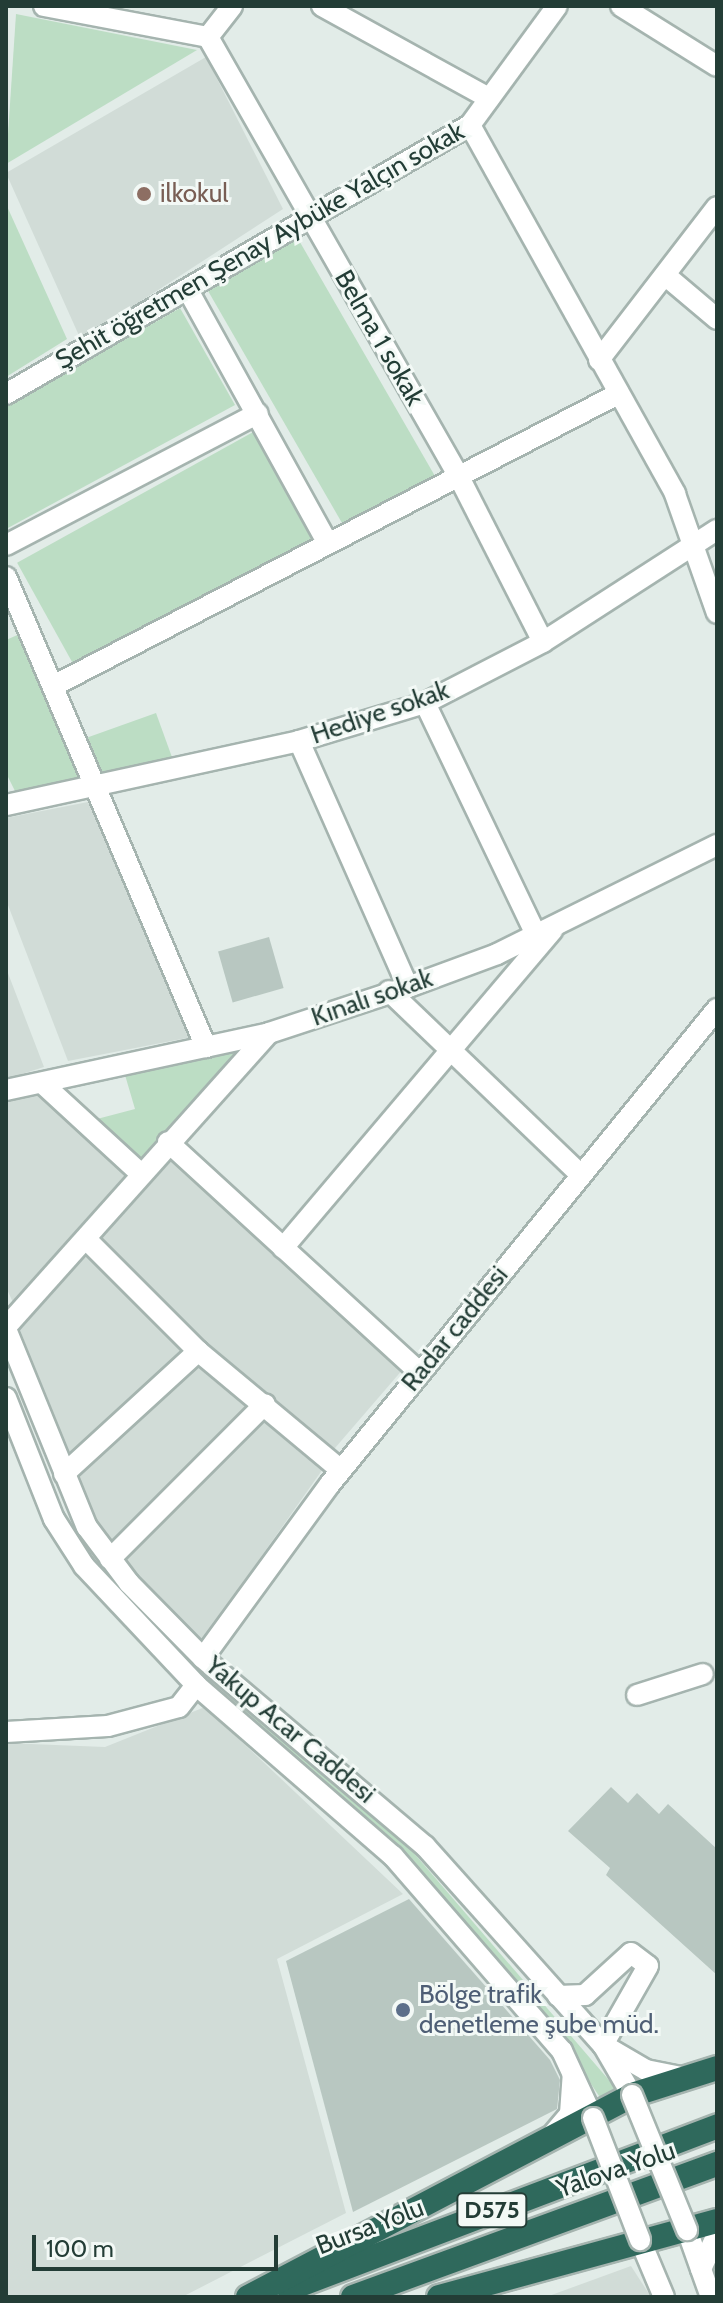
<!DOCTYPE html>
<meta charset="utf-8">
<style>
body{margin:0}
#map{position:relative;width:723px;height:2303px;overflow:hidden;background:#e2ece8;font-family:Cabin,sans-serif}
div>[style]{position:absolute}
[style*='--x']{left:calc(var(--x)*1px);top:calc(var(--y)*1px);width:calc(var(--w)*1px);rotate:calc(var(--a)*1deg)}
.built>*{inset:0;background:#d1dcd7}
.green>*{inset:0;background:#bcddc4;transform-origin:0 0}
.building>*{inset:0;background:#b8c7c1;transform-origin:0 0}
.roads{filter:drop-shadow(2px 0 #a5b4af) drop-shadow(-2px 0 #a5b4af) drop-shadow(0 2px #a5b4af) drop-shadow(0 -2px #a5b4af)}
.minor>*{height:20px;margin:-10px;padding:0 10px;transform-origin:10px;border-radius:10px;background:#fff}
.highway>*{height:24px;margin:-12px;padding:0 12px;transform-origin:12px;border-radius:12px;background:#2f695c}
.bridges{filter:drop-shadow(2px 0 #a5b4af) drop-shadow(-2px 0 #a5b4af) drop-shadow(0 2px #a5b4af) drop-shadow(0 -2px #a5b4af)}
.minor-bridge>*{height:20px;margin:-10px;padding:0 10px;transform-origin:10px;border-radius:10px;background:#fff}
.dots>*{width:22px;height:22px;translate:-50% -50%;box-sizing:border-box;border:4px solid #f3f9f6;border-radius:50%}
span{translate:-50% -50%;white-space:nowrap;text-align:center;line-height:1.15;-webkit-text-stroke:6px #f3f9f6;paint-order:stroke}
.shield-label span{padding:2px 6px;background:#f3f9f6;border:2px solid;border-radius:6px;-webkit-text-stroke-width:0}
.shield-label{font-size:24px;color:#233d36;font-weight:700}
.education-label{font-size:26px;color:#785e54}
.left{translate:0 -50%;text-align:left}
.street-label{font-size:26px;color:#233d36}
.service-label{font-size:26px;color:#4e5e75}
.frame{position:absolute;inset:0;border:8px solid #233d36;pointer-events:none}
.scale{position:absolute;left:32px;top:2235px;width:246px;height:36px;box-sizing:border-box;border:4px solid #233d36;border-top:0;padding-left:10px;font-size:24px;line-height:28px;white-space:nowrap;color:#233d36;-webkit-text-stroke:6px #f3f9f6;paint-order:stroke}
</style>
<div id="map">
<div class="built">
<div style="clip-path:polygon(206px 57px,283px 209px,81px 340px,6px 173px)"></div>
<div style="clip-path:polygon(88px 802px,192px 1037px,68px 1061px,6px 900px,6px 818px)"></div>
<div style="clip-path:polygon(6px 968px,44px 1067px,6px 1079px)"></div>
<div style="clip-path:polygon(39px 1092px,129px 1173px,15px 1307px,6px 1287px,6px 1102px)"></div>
<div style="clip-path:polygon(169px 1154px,404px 1368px,329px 1455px,197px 1343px,96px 1240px)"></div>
<div style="clip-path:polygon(87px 1249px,189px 1351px,68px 1458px,19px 1327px)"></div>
<div style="clip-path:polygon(198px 1360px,253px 1404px,113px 1547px,70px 1476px)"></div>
<div style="clip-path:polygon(266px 1417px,325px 1466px,201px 1642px,118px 1559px)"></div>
<div style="clip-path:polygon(205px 1707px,403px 1894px,277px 1959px,346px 2213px,182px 2297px,6px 2297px,6px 1743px,105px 1747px)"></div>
<div style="clip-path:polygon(631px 2266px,651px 2297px,546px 2297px)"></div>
</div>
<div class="green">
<div style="clip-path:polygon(16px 14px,197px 50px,6px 164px)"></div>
<div style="clip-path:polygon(6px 204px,67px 339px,6px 377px)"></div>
<div style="left:297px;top:237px;width:277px;height:104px;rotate:60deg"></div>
<div style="clip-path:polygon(180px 308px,235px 405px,6px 529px,6px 407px)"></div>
<div style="left:255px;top:431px;width:122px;height:272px;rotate:61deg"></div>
<div style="clip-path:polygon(22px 633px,85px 776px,16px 793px,6px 773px,6px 640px)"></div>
<div style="clip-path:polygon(156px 713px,173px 760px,101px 776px,86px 738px)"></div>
<div style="clip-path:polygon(240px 1048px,141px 1158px,97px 1119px,135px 1109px,125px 1075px)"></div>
<div style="clip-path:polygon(215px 1684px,407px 1845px,620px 2093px,603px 2102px,554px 2028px,432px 1886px)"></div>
</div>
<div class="building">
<div style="left:269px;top:937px;width:53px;height:53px;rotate:74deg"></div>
<div style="clip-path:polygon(611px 1787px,628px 1803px,637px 1793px,659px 1814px,668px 1804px,717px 1849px,717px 1975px,606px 1875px,610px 1868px,568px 1831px)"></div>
<div style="clip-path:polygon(409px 1899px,550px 2060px,560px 2080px,557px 2109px,353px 2212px,286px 1961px)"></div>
</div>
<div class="roads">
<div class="minor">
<div style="--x:44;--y:6;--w:167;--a:10.7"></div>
<div style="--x:208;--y:37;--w:39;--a:-52"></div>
<div style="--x:322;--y:6;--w:191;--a:28.9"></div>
<div style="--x:621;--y:6;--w:113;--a:32"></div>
<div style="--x:208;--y:37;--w:504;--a:60.28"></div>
<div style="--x:458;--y:475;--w:187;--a:63"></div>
<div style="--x:470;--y:125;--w:422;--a:60.9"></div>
<div style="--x:675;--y:494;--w:126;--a:70.6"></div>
<div style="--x:665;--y:275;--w:68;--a:40.2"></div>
<div style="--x:189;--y:292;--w:286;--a:61.1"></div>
<div style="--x:599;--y:360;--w:193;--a:-52.4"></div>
<div style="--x:6;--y:394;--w:536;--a:-30.1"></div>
<div style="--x:470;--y:125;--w:147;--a:-53.8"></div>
<div style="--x:6;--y:545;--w:284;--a:-27.6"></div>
<div style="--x:6;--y:577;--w:511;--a:66.95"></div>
<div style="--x:55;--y:685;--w:634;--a:-27.33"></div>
<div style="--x:425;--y:703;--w:257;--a:64.4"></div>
<div style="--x:299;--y:741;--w:269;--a:66.1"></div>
<div style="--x:6;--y:805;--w:300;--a:-12.3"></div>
<div style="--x:299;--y:741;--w:132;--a:-16.8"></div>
<div style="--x:425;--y:703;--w:133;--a:-27.3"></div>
<div style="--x:543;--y:642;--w:207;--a:-32.8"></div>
<div style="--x:389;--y:991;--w:266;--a:43.8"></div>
<div style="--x:42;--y:1083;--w:134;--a:42.6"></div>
<div style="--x:6;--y:1090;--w:269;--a:-12.2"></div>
<div style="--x:269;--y:1033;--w:146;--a:-18.3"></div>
<div style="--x:408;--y:987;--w:95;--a:-20.3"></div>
<div style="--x:497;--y:954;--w:246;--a:-26.4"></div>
<div style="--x:168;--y:1142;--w:340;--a:42.5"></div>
<div style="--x:87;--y:1240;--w:157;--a:45"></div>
<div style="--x:198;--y:1351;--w:186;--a:39.8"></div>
<div style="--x:283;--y:1248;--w:417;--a:-49.7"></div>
<div style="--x:6;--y:1327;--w:394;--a:-48.2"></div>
<div style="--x:6;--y:1329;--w:214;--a:67.8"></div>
<div style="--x:87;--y:1527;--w:70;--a:53.1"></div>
<div style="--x:129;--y:1583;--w:105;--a:45.4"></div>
<div style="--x:203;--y:1658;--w:291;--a:40.3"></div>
<div style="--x:425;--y:1846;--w:267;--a:48.2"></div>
<div style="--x:603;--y:2045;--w:58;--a:59.9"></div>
<div style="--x:6;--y:1398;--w:130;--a:68.4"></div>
<div style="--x:54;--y:1519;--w:56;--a:57.4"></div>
<div style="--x:84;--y:1566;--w:163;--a:46.7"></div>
<div style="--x:196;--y:1685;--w:261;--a:41"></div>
<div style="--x:393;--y:1856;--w:258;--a:49.1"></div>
<div style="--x:562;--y:2051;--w:74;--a:65.2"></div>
<div style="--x:64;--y:1474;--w:182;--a:-42.5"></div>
<div style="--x:110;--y:1559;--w:219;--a:-45"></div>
<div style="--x:203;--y:1658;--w:215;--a:-53.9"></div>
<div style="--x:330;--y:1484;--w:613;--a:-50.83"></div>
<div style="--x:637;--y:1695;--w:69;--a:-17.7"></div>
<div style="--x:6;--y:1732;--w:102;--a:-3.4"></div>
<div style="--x:108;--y:1726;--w:73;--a:-15"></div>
<div style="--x:179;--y:1707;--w:28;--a:-52"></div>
<div style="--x:558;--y:1996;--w:27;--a:-2"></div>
<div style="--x:585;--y:1995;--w:62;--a:-42.4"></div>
<div style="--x:631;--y:1953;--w:21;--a:37"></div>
<div style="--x:648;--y:1966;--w:91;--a:119.7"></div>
<div style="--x:603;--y:2045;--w:50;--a:30.2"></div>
<div style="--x:646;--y:2070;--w:41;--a:11.3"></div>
<div style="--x:554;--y:2133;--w:25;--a:-50"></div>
<div style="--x:570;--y:2114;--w:39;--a:-86"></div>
<div style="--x:687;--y:2230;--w:71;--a:70.3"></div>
<div style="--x:640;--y:2240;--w:62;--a:67.2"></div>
<div style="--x:701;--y:2269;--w:38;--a:-65"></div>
</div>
<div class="highway">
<div style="--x:289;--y:2289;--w:458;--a:-20.8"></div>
<div style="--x:248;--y:2297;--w:434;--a:-27.7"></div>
<div style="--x:632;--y:2095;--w:89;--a:-17.6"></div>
<div style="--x:353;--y:2297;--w:388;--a:-20.1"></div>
<div style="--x:439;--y:2297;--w:288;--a:-15.3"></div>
</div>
</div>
<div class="bridges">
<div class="minor-bridge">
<div style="--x:632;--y:2095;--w:146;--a:67.8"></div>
<div style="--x:593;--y:2118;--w:131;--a:68.9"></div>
</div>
</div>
<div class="dots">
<div style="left:144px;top:194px;background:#8d6e63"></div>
<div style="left:403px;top:2010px;background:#5c6f8a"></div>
</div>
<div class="shield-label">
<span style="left:492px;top:2210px">D575</span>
</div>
<div class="education-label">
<span class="left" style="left:160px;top:194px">ilkokul</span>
</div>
<div class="street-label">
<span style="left:260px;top:246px;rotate:-30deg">Şehit öğretmen Şenay Aybüke Yalçın sokak</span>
<span style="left:379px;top:338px;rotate:60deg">Belma 1 sokak</span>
<span style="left:380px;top:713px;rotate:-19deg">Hediye sokak</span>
<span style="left:372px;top:998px;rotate:-19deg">Kınalı sokak</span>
<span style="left:455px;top:1329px;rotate:-51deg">Radar caddesi</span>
<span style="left:290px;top:1730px;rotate:40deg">Yakup Acar Caddesi</span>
<span style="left:616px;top:2170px;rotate:-19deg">Yalova Yolu</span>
<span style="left:370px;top:2227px;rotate:-21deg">Bursa Yolu</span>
</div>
<div class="service-label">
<span class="left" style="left:419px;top:2010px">Bölge trafik<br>denetleme şube müd.</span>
</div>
<div class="frame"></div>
<div class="scale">100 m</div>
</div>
